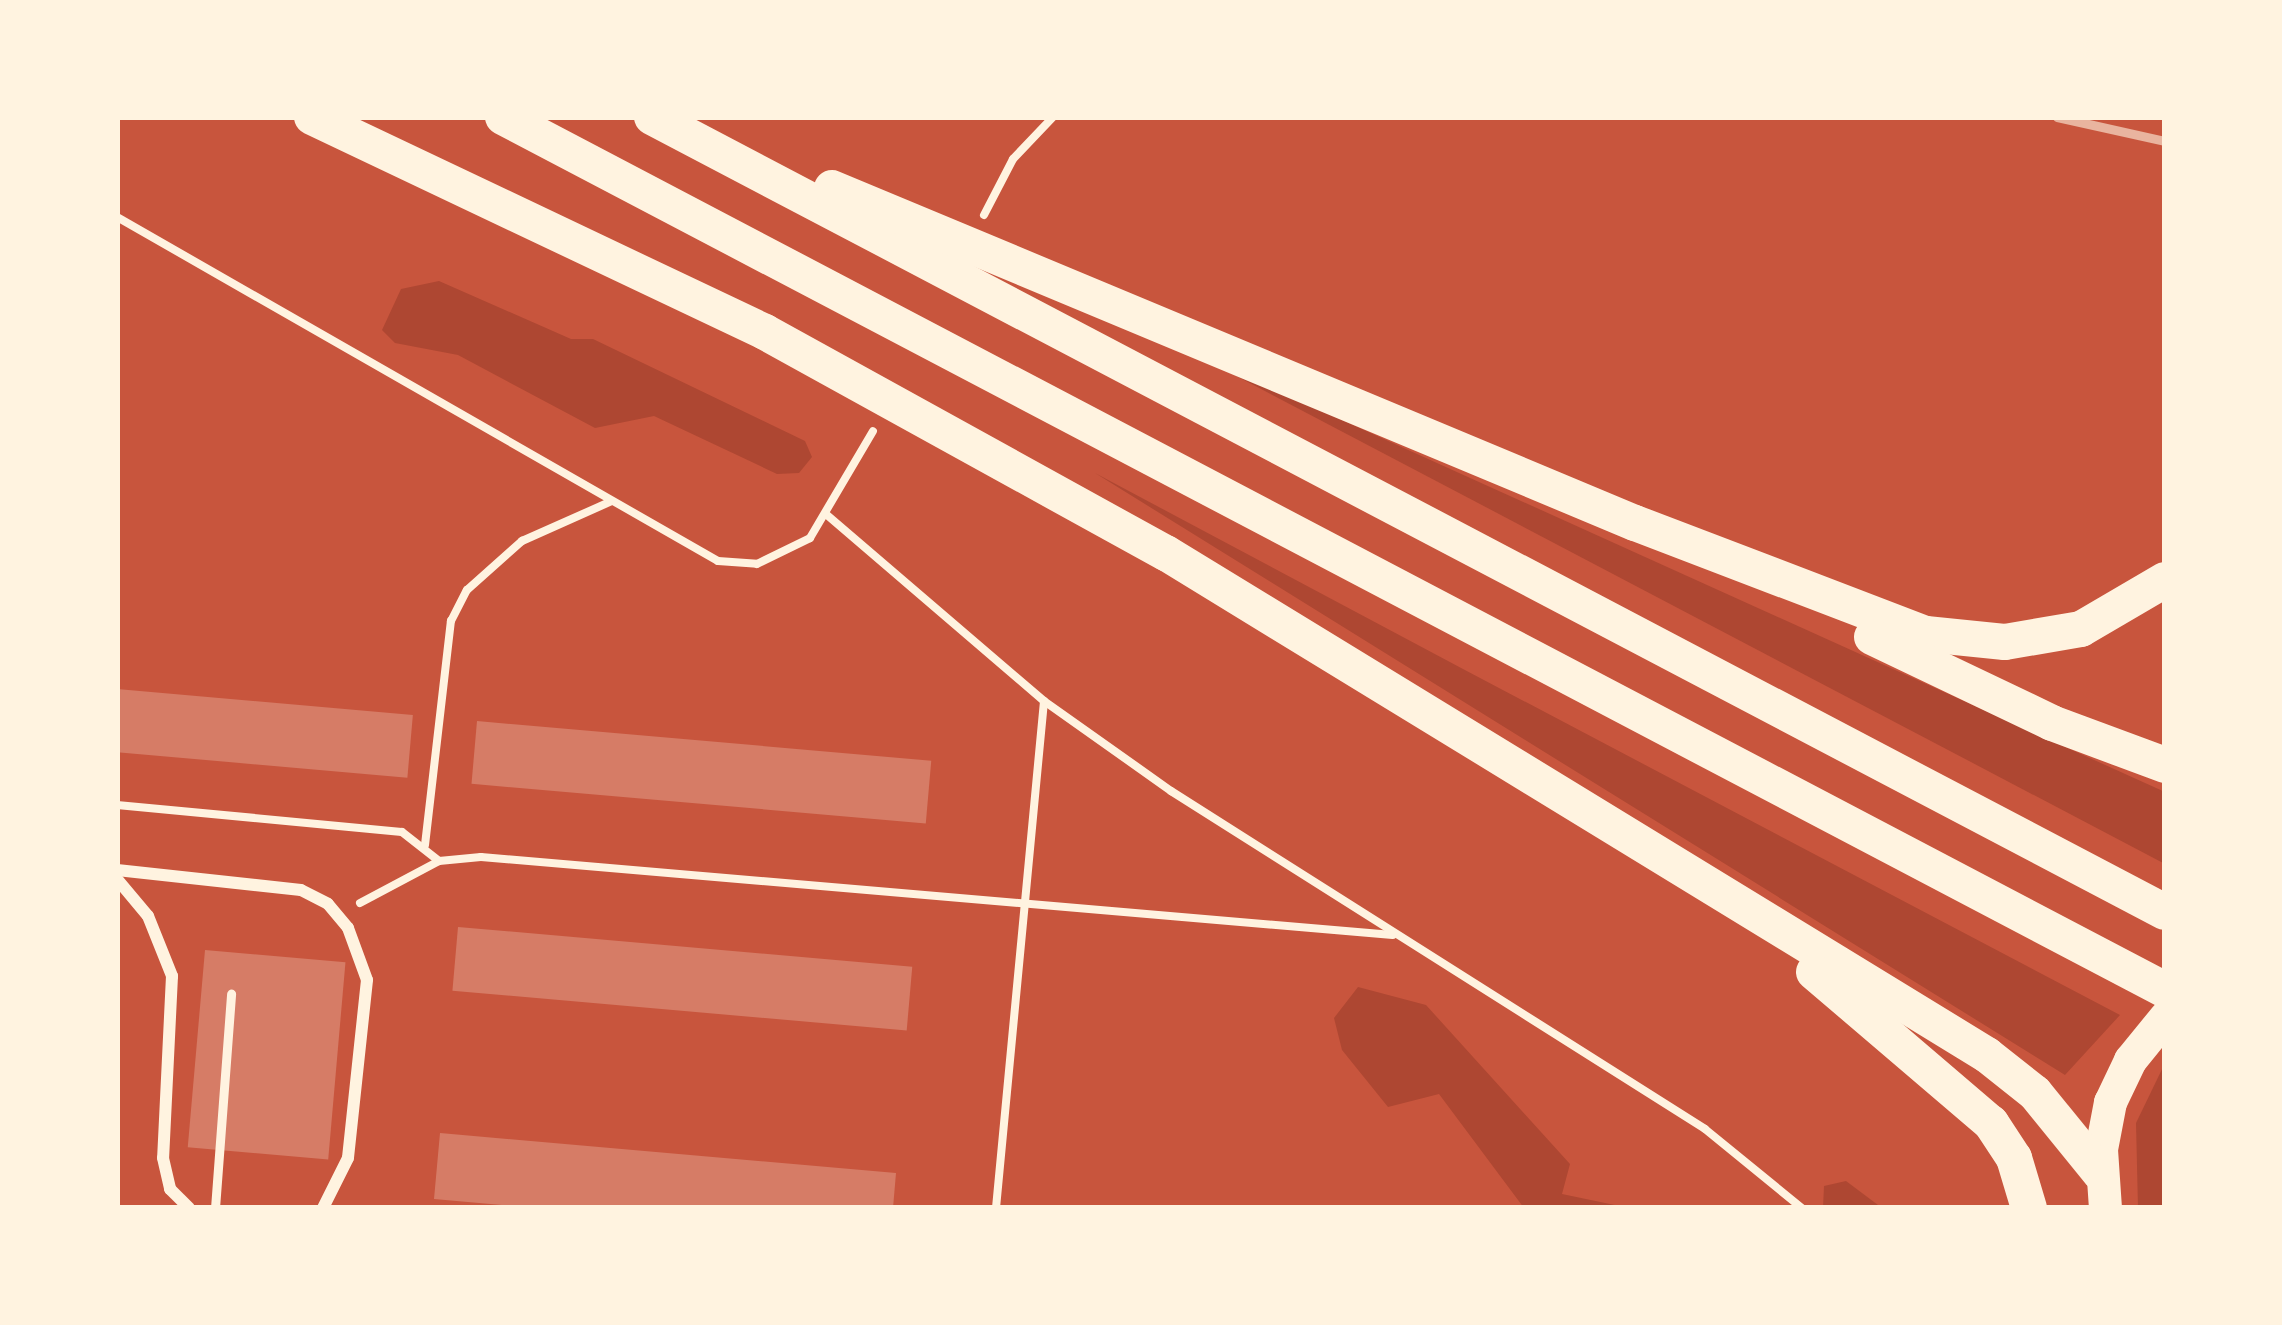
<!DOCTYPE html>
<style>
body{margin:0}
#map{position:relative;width:2282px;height:1325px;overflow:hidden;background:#c8553d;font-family:"Alegreya Sans",sans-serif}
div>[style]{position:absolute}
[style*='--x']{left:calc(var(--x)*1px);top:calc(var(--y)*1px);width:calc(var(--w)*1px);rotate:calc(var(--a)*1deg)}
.green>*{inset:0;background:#ae4732}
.building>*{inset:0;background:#d67c66;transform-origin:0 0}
.path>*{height:8px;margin:-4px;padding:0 4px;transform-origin:4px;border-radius:4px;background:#fff3e0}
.service>*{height:9px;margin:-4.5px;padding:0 4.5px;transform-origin:4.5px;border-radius:4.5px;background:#fff3e0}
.minor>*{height:12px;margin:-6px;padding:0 6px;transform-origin:6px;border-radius:6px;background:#fff3e0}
.trunk>*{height:33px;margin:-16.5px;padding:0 16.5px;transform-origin:16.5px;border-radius:16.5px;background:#fff3e0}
.motorway>*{height:36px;margin:-18px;padding:0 18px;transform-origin:18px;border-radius:18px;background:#fff3e0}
.rail>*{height:9px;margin:-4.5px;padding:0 4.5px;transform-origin:4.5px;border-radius:4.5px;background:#e9b49f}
span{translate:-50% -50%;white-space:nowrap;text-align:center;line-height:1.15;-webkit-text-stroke:10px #fff3e0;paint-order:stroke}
.frame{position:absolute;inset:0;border:120px solid #fff3e0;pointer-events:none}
</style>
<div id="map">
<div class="green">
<div style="clip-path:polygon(439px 281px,571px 339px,593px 339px,805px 441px,812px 457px,799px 473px,777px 474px,654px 416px,595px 428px,458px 355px,395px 343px,382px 330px,401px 289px)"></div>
<div style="clip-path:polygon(1185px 349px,2165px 792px,2165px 864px)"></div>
<div style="clip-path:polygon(1095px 473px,1463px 669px,2120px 1015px,2065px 1075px)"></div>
<div style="clip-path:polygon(1358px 987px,1426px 1005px,1570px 1164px,1562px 1194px,1629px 1208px,1524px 1208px,1439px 1094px,1388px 1107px,1342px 1050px,1334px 1018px)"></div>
<div style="clip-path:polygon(2165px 1063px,2165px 1208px,2138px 1208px,2136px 1123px)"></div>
<div style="clip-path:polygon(1846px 1181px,1882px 1208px,1823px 1208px,1824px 1186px)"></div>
</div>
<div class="building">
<div style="left:117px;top:689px;width:297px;height:63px;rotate:5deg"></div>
<div style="left:477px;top:721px;width:456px;height:63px;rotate:5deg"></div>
<div style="left:458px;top:927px;width:456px;height:64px;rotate:5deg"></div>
<div style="left:205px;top:950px;width:141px;height:198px;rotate:5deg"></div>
<div style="clip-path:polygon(440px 1133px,896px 1173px,893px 1208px,534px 1208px,434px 1199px)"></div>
</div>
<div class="path">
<div style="--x:984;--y:215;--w:63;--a:-62.6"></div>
<div style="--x:1013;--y:159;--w:58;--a:-46.4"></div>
<div style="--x:117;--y:217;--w:692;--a:29.79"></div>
<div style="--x:718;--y:561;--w:39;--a:4"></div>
<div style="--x:757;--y:564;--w:59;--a:-26.1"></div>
<div style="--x:810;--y:538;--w:124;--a:-59.5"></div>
<div style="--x:827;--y:515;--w:286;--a:40.6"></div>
<div style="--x:1044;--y:701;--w:156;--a:35.3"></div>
<div style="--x:1171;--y:791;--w:632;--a:32.33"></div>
<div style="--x:1705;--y:1129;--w:125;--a:39.2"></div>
<div style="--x:117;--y:805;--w:286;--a:5.4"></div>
<div style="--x:402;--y:832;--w:47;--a:38.1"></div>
<div style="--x:425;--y:845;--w:226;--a:-83.4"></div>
<div style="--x:451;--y:621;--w:35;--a:-63"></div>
<div style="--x:467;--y:590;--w:74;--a:-41.7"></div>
<div style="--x:522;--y:541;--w:98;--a:-24"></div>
<div style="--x:360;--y:903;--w:89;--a:-28"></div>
<div style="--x:439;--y:861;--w:42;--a:-5.4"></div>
<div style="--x:481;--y:857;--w:915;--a:4.89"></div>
<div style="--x:996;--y:1208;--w:509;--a:-84.59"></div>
</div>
<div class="service">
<div style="--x:215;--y:1208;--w:215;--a:-85.7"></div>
</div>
<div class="minor">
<div style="--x:117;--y:870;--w:185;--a:6.2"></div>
<div style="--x:301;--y:890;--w:30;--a:27"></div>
<div style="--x:328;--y:904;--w:31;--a:50"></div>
<div style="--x:348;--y:928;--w:55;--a:69.9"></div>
<div style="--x:367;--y:980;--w:179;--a:96.1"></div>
<div style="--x:348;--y:1158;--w:56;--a:116.6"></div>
<div style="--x:117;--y:879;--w:48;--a:50"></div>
<div style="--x:148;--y:916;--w:65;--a:68.2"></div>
<div style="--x:172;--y:976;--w:182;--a:92.8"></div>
<div style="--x:163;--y:1158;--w:32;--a:77"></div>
<div style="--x:170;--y:1189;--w:27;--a:45"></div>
</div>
<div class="trunk">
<div style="--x:2105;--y:1208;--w:59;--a:-93.9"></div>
<div style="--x:2101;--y:1149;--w:48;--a:-79.2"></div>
<div style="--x:2110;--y:1102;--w:47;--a:-64.5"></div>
<div style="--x:2130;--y:1060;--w:55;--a:-50.9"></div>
</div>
<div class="motorway">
<div style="--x:312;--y:117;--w:501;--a:25.39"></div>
<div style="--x:765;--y:332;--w:458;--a:28.9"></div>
<div style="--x:1166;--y:553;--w:962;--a:31.44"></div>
<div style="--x:1987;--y:1055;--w:61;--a:38.4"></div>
<div style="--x:2035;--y:1093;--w:103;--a:50.9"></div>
<div style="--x:503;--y:117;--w:1877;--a:27.71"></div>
<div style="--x:652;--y:117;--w:1709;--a:27.72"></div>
<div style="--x:832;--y:188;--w:870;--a:22.65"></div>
<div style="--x:1635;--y:523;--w:311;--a:20.9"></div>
<div style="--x:1926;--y:634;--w:79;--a:5.8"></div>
<div style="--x:2005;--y:642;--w:77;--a:-9.7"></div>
<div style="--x:2081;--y:629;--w:97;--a:-30.3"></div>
<div style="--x:1872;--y:637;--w:199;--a:25.5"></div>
<div style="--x:2052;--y:723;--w:121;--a:20.4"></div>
<div style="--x:1814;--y:972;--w:233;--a:40.5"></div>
<div style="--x:1991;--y:1123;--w:42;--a:56.7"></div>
<div style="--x:2014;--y:1158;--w:52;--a:73.3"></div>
</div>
<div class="rail">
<div style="--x:2057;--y:117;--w:111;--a:12.5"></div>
</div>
<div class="frame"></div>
</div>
